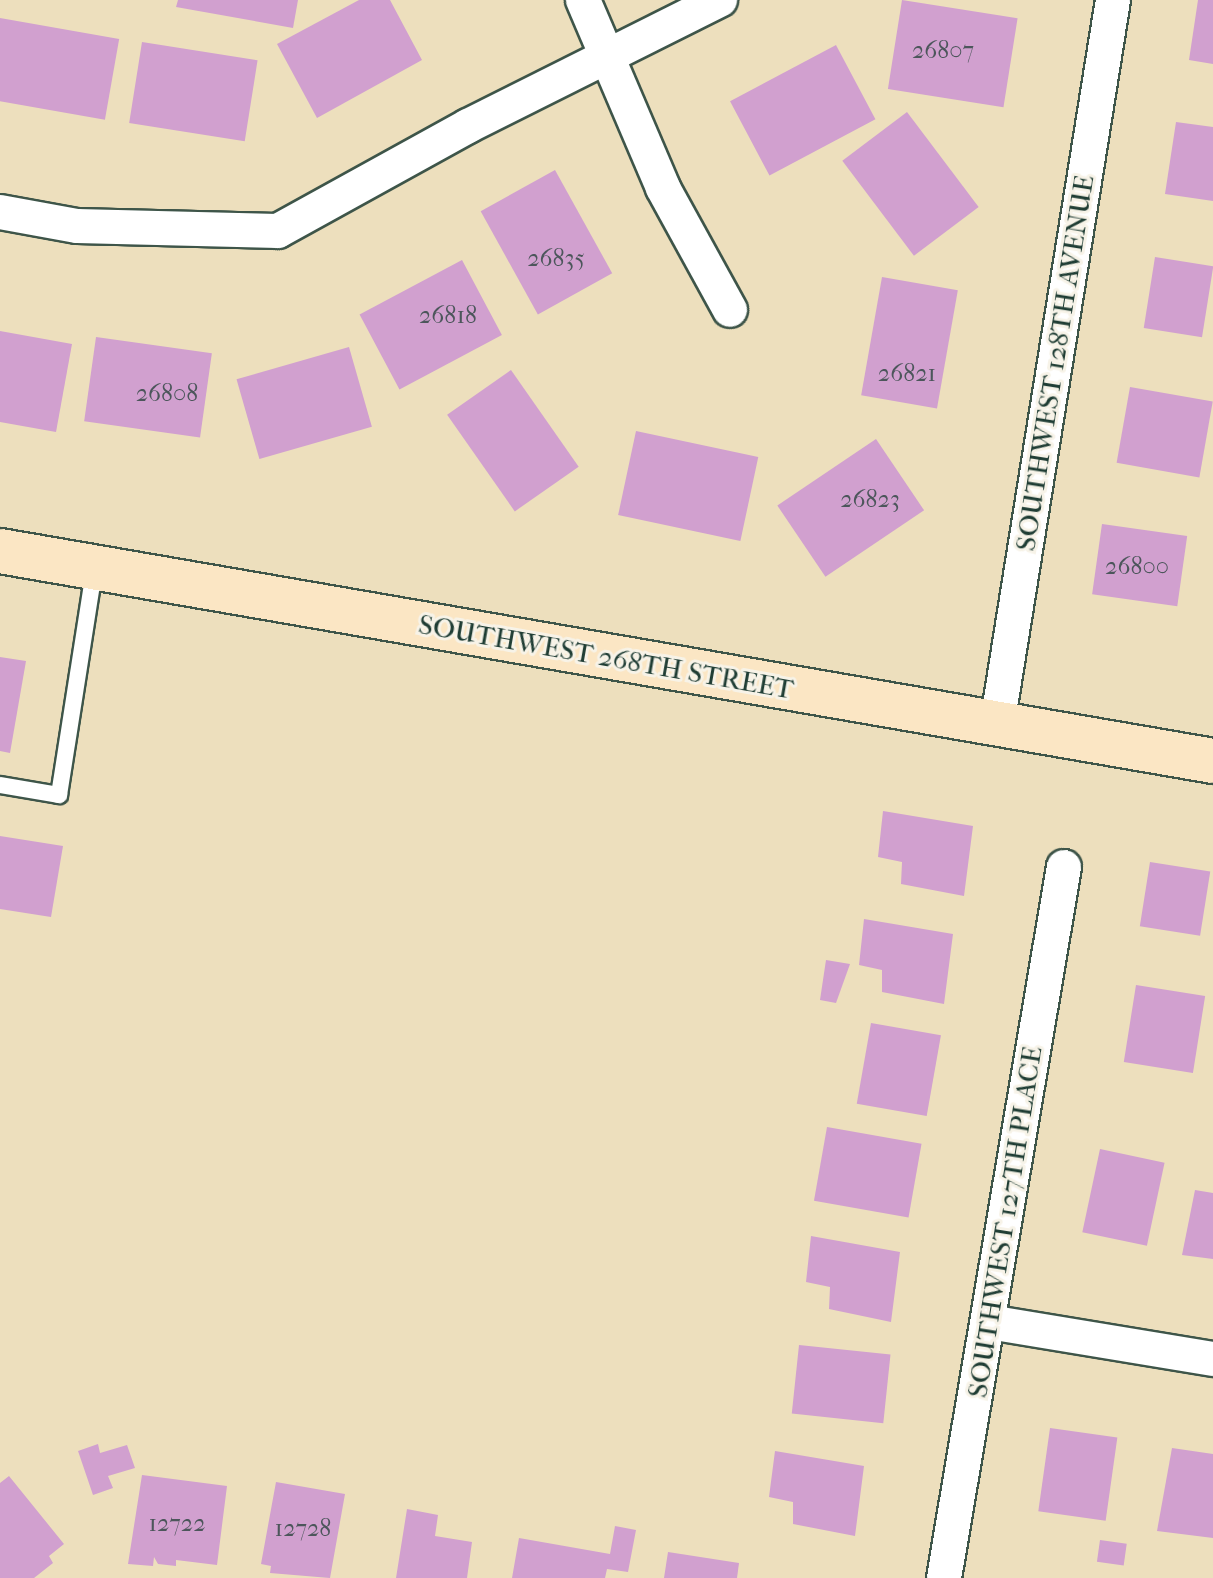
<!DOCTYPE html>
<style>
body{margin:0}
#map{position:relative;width:1213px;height:1578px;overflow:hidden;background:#eddfbd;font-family:"IM FELL French Canon",serif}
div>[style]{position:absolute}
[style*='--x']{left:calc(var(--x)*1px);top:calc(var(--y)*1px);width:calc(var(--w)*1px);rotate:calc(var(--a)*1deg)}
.building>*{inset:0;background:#d1a0cf;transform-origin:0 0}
.roads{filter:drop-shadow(2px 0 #3e5549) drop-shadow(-2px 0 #3e5549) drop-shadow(0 2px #3e5549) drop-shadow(0 -2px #3e5549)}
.service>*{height:16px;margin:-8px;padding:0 8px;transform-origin:8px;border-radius:8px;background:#fff}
.minor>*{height:34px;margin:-17px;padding:0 17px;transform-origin:17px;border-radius:17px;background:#fff}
.secondary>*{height:44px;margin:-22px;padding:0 22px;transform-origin:22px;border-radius:22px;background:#fbe6c4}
span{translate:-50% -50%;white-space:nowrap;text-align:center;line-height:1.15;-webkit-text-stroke:6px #f7f3e8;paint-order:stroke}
.number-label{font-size:24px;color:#4c565b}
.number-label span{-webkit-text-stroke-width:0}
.street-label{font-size:28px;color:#1f3d34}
</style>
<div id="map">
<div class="building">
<div style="clip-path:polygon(178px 0,298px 0,293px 28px,176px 7px)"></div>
<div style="clip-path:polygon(359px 0,390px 0,422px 60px,317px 118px,277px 44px)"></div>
<div style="left:902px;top:0;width:117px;height:90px;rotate:9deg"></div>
<div style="clip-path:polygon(1198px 0,1213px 0,1213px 64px,1189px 60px)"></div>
<div style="left:0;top:18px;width:121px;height:82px;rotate:10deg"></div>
<div style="left:142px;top:42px;width:117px;height:82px;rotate:9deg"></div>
<div style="left:836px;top:45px;width:84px;height:120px;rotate:62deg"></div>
<div style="left:907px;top:112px;width:119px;height:81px;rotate:53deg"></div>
<div style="clip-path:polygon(1176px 122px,1213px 127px,1213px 201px,1165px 194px)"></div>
<div style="left:555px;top:170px;width:118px;height:85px;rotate:61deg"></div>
<div style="left:1155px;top:257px;width:59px;height:72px;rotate:9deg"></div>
<div style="left:462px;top:260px;width:85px;height:116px;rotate:62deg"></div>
<div style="left:882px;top:277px;width:77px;height:120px;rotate:10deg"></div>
<div style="clip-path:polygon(0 331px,72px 344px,56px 432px,0 422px)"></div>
<div style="left:96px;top:337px;width:117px;height:85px;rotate:8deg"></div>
<div style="left:349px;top:347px;width:83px;height:117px;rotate:74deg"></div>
<div style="left:511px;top:370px;width:118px;height:78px;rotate:55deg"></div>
<div style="left:1130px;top:387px;width:84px;height:77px;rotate:10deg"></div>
<div style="left:636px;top:431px;width:125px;height:86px;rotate:12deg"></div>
<div style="left:876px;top:439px;width:86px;height:119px;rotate:56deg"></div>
<div style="left:1102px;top:524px;width:86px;height:71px;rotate:8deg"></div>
<div style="clip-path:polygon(0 657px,26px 661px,10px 753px,0 751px)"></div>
<div style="clip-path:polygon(883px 811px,973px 826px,964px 896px,901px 884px,902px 862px,878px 857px)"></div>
<div style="clip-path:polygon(0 836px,63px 846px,51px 917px,0 909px)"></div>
<div style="left:1150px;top:862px;width:61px;height:65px;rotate:9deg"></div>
<div style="clip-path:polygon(864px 919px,953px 934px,944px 1004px,882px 992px,882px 970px,859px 965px)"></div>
<div style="clip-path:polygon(826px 960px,850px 964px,836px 1003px,820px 1000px)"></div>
<div style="left:1136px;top:985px;width:70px;height:78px;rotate:9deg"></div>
<div style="left:871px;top:1023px;width:71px;height:82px;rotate:10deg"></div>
<div style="left:827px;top:1127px;width:96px;height:75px;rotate:10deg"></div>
<div style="left:1100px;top:1149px;width:66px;height:85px;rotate:12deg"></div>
<div style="clip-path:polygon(1195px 1190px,1213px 1193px,1213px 1259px,1182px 1255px)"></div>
<div style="clip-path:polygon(811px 1236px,900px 1252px,891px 1322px,829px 1309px,830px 1287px,806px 1282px)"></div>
<div style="left:799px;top:1345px;width:92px;height:69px;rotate:6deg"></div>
<div style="left:1050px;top:1428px;width:68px;height:84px;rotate:8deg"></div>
<div style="clip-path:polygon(98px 1444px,100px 1453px,127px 1445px,135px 1468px,108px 1476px,113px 1488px,93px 1495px,78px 1451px)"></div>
<div style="clip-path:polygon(1172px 1448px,1213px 1454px,1213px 1538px,1157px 1531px)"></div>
<div style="clip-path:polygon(775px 1451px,864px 1466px,855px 1536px,793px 1524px,793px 1502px,769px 1497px)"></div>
<div style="clip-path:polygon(142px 1475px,227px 1486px,217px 1565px,176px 1560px,176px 1566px,158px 1564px,154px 1557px,153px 1566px,128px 1564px)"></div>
<div style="clip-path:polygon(9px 1476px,64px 1544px,49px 1556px,53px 1563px,34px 1578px,0 1578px,0 1483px)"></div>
<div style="clip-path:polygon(276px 1482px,345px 1494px,330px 1578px,270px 1573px,271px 1566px,261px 1564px)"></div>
<div style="clip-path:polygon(407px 1509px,438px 1515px,435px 1536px,472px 1542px,467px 1578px,396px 1578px)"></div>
<div style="clip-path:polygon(615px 1526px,636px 1530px,628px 1572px,607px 1569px,605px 1578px,512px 1578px,519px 1538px,610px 1554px)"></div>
<div style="left:1100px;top:1540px;width:27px;height:22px;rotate:8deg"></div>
<div style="clip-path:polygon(668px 1552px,739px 1563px,737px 1578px,664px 1578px)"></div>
</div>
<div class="roads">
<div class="service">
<div style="--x:0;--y:785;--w:60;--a:9.6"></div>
<div style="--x:59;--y:795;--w:227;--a:-81.1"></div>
</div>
<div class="minor">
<div style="--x:583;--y:0;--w:204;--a:66.9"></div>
<div style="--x:663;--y:188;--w:139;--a:61.2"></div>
<div style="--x:0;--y:212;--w:78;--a:10.3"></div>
<div style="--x:77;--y:226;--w:201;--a:1.4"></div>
<div style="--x:278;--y:231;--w:217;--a:-28.9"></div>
<div style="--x:468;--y:126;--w:282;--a:-26.6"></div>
<div style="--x:997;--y:725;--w:734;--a:-80.91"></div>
<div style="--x:989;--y:1322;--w:227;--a:9.4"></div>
<div style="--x:944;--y:1578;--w:721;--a:-80.42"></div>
</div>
<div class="secondary">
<div style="--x:0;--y:551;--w:1231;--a:9.82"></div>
</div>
</div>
<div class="number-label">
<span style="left:943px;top:51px">26807</span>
<span style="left:556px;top:259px">26835</span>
<span style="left:448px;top:316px">26818</span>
<span style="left:907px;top:374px">26821</span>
<span style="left:167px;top:394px">26808</span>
<span style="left:870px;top:500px">26823</span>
<span style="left:1137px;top:567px">26800</span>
<span style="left:177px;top:1524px">12722</span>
<span style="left:303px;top:1529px">12728</span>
</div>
<div class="street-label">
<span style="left:1055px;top:363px;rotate:-81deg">SOUTHWEST 128TH AVENUE</span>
<span style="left:606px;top:657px;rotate:10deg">SOUTHWEST 268TH STREET</span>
<span style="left:1005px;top:1222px;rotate:-81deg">SOUTHWEST 127TH PLACE</span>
</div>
</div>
